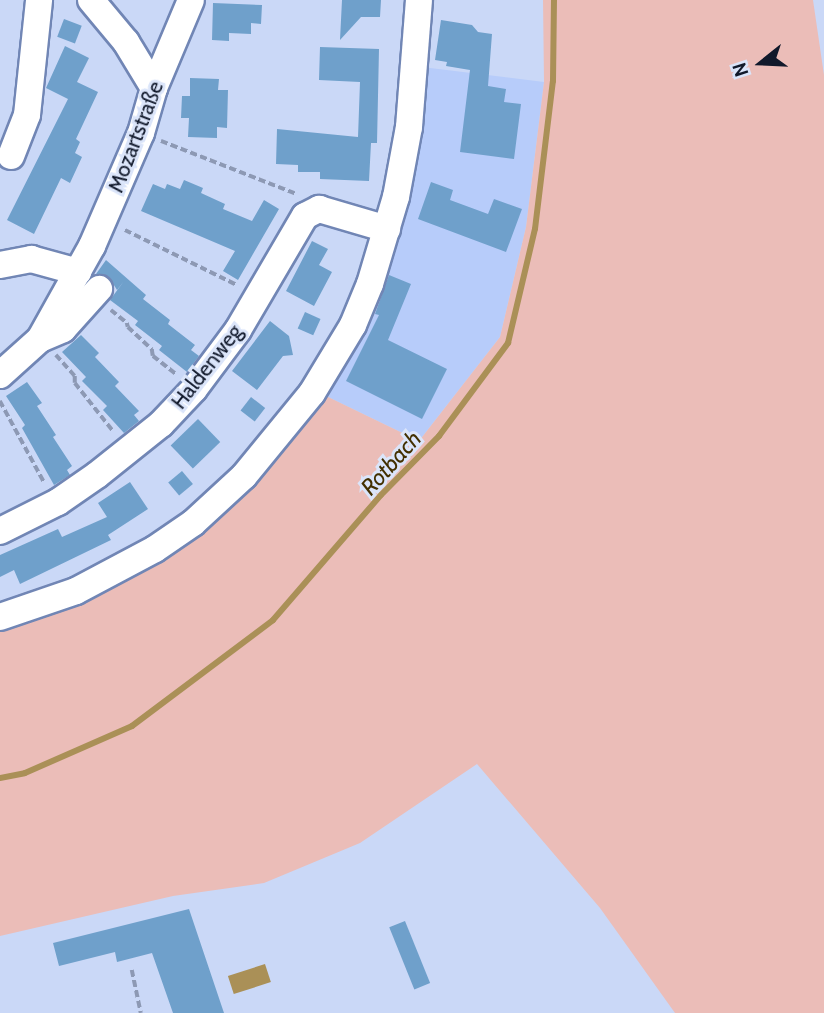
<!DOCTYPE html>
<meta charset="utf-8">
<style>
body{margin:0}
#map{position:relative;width:824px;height:1013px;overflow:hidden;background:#cad8f7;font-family:Cabin,sans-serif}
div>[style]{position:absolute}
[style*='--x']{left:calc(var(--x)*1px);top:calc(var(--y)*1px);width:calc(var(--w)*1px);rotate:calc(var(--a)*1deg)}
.built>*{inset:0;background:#b7ccfa}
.green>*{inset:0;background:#ebbdb8}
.water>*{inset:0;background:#aa9057;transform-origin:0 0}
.stream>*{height:6px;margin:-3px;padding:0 3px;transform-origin:3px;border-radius:3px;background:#aa9057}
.building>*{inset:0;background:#6fa0cb;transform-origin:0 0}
.path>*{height:3.5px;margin-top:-1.75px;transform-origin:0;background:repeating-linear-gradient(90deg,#8d99b4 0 7px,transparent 0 10.5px)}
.roads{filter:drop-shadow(2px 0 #7186b5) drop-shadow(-2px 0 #7186b5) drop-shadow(0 2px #7186b5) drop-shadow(0 -2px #7186b5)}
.minor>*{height:26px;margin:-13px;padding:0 13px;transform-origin:13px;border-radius:13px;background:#fff}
span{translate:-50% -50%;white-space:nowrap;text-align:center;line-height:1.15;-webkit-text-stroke:6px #dbe5fa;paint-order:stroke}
.street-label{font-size:21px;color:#11192b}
.water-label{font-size:23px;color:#433000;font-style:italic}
.north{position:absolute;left:726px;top:28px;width:70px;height:70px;-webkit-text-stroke:5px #dbe5fa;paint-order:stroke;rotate:252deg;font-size:19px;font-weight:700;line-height:28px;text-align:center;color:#11192b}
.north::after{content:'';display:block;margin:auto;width:24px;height:32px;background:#11192b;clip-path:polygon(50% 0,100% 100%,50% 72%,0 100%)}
</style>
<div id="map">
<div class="built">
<div style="clip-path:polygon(422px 67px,544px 82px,526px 227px,500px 337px,419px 441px,324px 395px)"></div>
</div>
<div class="green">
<div style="clip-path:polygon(543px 0,813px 0,824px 75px,824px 1013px,675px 1013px,600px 908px,477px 764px,360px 843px,264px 883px,173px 896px,0 936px,0 628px,35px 617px,271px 462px,324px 395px,419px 441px,500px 337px,526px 227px,544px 82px)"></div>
</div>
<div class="water">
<div style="left:265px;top:964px;width:19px;height:39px;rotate:72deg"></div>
</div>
<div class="stream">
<div style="--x:0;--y:778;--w:25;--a:-11"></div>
<div style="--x:25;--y:773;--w:117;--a:-23.7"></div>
<div style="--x:132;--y:726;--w:176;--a:-36.9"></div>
<div style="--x:273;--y:620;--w:165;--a:-49.2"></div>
<div style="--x:381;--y:495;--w:83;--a:-45.5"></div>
<div style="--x:439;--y:436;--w:116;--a:-53.4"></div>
<div style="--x:508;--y:343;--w:117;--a:-76.7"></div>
<div style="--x:535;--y:229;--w:149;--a:-83.1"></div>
<div style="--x:553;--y:81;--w:81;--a:-89.3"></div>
</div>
<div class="building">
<div style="clip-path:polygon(342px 0,381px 0,380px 17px,361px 17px,340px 40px)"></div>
<div style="clip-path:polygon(213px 3px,262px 5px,261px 24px,251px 23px,251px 34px,229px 33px,229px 41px,212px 40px)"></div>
<div style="left:64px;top:19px;width:19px;height:19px;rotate:21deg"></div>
<div style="clip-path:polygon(441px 20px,472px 25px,478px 32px,492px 34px,488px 86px,506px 89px,504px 102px,521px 104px,514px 159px,460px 152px,470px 70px,446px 66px,447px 62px,435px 60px)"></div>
<div style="clip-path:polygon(65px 46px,89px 58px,77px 82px,98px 92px,76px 139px,80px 142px,75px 153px,82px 157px,70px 183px,61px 178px,34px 234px,7px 220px,68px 99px,46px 88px)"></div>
<div style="clip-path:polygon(320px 47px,379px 49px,377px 143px,371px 143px,369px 181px,320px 179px,320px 172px,298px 172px,298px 165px,276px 164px,277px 129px,358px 137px,360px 82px,319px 80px)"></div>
<div style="clip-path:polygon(190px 78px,219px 79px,218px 90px,228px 90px,227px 128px,217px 127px,217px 138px,188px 137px,189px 118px,181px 118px,182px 96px,190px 96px)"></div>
<div style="clip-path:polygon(184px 180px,203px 188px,201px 193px,225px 204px,223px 209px,252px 221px,264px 200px,279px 209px,238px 280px,223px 271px,235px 251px,141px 211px,153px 184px,165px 189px,167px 184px,180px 189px)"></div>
<div style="clip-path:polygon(431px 182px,453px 190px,450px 200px,488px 214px,494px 199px,522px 209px,506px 252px,418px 219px)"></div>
<div style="clip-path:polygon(312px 241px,328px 249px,319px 265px,332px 272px,314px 306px,286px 291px)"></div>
<div style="clip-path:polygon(106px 260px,146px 295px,143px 299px,170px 320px,168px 324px,195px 345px,191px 350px,199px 356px,187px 372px,159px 350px,162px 346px,135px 325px,138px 321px,110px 300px,124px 281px,117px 290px,109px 277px,96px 274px)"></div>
<div style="clip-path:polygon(389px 275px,411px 284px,388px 340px,447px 369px,422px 419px,346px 381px,379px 315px,375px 314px)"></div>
<div style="left:305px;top:312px;width:17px;height:18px;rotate:24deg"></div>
<div style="clip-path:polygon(270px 321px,289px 336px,293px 355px,283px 356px,257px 390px,232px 371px)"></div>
<div style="clip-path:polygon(81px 335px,99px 353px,95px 357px,119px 382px,115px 386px,139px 411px,134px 415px,139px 421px,124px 433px,103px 410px,107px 406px,82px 381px,86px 377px,62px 352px)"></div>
<div style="clip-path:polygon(27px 382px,42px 403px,37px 406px,56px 435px,53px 437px,72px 466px,67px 470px,70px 475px,54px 485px,22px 428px,25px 425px,6px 396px)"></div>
<div style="left:251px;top:397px;width:18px;height:17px;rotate:38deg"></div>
<div style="left:198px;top:419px;width:32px;height:38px;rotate:46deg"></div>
<div style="left:182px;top:471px;width:17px;height:18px;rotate:50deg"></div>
<div style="clip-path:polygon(130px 482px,148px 509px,108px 535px,111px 540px,20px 584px,14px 570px,0 577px,0 555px,58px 529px,62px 537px,107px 517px,98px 503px)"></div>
<div style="clip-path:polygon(189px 909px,224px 1013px,173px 1013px,152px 953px,117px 962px,115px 952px,59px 966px,53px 943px)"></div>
<div style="left:405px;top:921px;width:67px;height:17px;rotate:68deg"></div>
</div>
<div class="path">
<div style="--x:161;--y:141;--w:146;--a:21.3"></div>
<div style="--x:125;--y:230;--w:125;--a:26.2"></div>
<div style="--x:111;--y:310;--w:21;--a:39"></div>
<div style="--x:127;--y:323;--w:4;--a:76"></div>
<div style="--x:128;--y:327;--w:33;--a:43"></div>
<div style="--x:152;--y:349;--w:7;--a:82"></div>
<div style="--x:153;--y:356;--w:29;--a:38"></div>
<div style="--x:56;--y:355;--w:28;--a:48"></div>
<div style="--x:75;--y:376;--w:7;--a:90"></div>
<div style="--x:75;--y:383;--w:61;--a:51.6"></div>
<div style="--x:0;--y:401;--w:92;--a:61.5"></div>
<div style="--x:132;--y:970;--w:44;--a:78.2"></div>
</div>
<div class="roads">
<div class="minor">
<div style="--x:91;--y:0;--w:55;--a:50.2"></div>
<div style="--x:126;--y:42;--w:54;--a:58.7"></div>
<div style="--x:11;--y:156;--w:44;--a:-68.7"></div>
<div style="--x:27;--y:115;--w:116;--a:-84"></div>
<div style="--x:0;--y:265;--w:32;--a:-11"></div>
<div style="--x:31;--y:259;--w:49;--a:15.5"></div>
<div style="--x:40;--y:339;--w:25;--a:-23"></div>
<div style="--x:63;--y:329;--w:54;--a:-48"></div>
<div style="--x:0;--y:375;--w:54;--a:-42"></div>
<div style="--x:40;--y:339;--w:107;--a:-60.8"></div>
<div style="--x:92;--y:246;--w:123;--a:-66.6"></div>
<div style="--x:141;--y:133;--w:47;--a:-73.9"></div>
<div style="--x:154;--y:88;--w:95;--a:-67.2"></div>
<div style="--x:0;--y:531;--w:65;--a:-26.6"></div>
<div style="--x:58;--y:502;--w:47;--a:-34.7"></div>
<div style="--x:97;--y:475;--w:82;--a:-38.6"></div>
<div style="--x:161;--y:424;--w:48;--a:-46.7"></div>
<div style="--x:194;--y:389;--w:74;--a:-53.3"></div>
<div style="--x:238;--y:330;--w:132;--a:-59.6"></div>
<div style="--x:305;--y:216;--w:16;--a:-27"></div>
<div style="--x:319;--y:209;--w:71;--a:16.4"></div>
<div style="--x:0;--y:617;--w:80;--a:-18.9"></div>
<div style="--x:76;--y:591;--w:89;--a:-28"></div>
<div style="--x:155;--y:549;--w:46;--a:-34.4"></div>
<div style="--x:193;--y:523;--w:69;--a:-42.7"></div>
<div style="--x:244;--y:476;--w:107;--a:-50.7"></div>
<div style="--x:312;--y:393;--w:79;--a:-58.9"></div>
<div style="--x:353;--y:325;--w:44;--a:-67.5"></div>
<div style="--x:370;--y:284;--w:91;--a:-73.4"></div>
<div style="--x:396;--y:197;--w:71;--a:-79.5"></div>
<div style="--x:409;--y:127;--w:127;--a:-85.5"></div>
</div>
</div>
<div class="street-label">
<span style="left:136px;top:137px;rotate:-69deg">Mozartstraße</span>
<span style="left:207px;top:367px;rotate:-52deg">Haldenweg</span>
</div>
<div class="water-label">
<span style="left:391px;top:463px;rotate:-48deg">Rotbach</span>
</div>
<div class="north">N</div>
</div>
